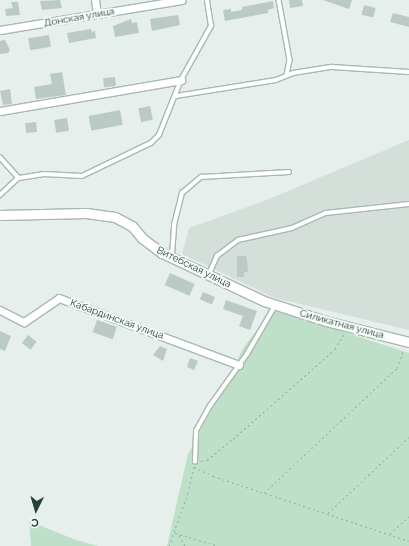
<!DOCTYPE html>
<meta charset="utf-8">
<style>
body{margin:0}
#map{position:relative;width:409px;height:546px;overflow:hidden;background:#e6efeb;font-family:Raleway,sans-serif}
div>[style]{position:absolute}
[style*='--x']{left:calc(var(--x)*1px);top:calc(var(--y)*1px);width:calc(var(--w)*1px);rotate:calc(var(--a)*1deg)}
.built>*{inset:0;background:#d4dfda}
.green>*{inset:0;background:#bfe0c8}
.building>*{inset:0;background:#bbcac4;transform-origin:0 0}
.path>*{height:1px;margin-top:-0.5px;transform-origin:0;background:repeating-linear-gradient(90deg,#86b3a5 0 2px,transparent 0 5px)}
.roads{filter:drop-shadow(1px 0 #a8b8b2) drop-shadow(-1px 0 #a8b8b2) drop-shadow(0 1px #a8b8b2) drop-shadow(0 -1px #a8b8b2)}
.service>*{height:3.5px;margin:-1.75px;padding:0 1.75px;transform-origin:1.75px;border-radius:1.75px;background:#fff}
.minor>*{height:7px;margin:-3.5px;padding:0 3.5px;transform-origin:3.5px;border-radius:3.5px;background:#fff}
.tertiary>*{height:9px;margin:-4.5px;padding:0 4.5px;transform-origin:4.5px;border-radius:4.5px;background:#fff}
span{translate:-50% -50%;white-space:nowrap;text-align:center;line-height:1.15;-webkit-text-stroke:3.5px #f7fbf9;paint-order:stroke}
.street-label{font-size:10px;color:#24423a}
.north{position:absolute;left:16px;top:490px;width:40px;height:40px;-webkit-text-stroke:3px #f7fbf9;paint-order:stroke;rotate:185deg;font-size:11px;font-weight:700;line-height:16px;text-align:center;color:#24423a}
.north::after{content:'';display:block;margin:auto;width:14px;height:18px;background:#24423a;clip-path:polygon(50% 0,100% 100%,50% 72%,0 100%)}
</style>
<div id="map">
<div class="built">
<div style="clip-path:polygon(409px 140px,409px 330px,275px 298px,182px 254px,189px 228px,269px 199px)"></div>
</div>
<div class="green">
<div style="clip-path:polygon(273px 309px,409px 353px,409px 546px,167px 546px,188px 454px,244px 347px)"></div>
<div style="clip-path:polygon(29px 521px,76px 540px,98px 546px,31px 546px)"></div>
</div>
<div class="building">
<div style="clip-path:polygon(60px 0,62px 8px,42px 10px,40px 1px)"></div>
<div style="clip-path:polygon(289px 0,302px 0,303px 6px,290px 8px)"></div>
<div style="clip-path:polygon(323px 0,352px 0,349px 9px)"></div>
<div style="clip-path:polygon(273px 1px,274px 8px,268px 10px,268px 13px,225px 21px,223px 10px,231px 9px,231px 12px,242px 10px,242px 7px)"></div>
<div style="clip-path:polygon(11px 2px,18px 2px,20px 15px,6px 16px,5px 9px,13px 8px)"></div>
<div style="left:364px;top:5px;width:12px;height:10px;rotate:14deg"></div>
<div style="clip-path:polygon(393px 13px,409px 17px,409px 27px,390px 22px)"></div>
<div style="clip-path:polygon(178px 15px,180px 25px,152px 31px,150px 19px)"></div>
<div style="clip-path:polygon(131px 19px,132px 23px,137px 22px,139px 33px,115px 37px,113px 26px)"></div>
<div style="clip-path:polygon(91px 29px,92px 32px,95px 31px,96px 38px,69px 43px,67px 33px)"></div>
<div style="left:49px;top:35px;width:12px;height:21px;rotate:81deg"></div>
<div style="clip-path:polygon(5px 40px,10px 50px,8px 53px,0 54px,0 41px)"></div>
<div style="clip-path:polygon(62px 72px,66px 95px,36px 99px,34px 87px,52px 84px,50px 74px)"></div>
<div style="left:115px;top:77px;width:9px;height:12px;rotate:84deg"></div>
<div style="clip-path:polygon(10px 89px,12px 104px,3px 105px,0 91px)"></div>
<div style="left:150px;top:106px;width:14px;height:12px;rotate:78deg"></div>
<div style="left:120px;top:110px;width:15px;height:32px;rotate:79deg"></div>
<div style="left:67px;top:118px;width:13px;height:13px;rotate:81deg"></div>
<div style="left:36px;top:122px;width:10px;height:11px;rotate:84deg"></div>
<div style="clip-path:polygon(237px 256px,246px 256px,247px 260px,248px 272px,244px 272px,244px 277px,237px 277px)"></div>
<div style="left:170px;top:273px;width:27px;height:13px;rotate:24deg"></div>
<div style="left:203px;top:292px;width:13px;height:8px;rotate:23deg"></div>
<div style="clip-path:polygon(226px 300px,257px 311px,250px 330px,239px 326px,243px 316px,223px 309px)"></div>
<div style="left:97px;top:320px;width:21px;height:13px;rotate:19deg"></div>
<div style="clip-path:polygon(0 331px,11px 336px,5px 351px,0 349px)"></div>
<div style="left:28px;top:335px;width:11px;height:10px;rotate:38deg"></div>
<div style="clip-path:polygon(160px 346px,167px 349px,163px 361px,153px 355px)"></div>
<div style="clip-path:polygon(190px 358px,198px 361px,194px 370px,187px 367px)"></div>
</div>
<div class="path">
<div style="--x:201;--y:461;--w:6;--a:-9"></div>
<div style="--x:207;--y:460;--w:33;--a:-39"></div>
<div style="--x:233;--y:439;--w:136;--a:-41.4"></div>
<div style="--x:335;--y:349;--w:17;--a:-59"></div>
<div style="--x:194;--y:467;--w:21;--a:25"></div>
<div style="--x:213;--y:476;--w:206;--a:18.3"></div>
<div style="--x:264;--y:493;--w:183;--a:-43.2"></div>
<div style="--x:397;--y:368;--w:20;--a:-70"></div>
<div style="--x:328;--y:513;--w:111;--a:-43.2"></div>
<div style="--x:175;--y:533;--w:46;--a:16.5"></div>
<div style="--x:390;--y:534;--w:26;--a:-43"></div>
<div style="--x:179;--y:535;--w:13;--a:61"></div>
<div style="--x:169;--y:546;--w:56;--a:-70.3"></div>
<div style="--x:188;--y:493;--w:28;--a:-77"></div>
</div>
<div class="roads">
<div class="service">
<div style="--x:279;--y:0;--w:61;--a:79.6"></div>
<div style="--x:290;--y:60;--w:15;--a:101"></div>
<div style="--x:176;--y:96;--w:101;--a:-9.1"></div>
<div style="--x:276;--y:80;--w:18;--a:-22"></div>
<div style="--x:293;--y:73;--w:39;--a:-9"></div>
<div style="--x:332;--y:67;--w:77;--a:3.7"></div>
<div style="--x:0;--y:157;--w:28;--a:48"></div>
<div style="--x:19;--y:178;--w:26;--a:137"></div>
<div style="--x:19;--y:178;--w:25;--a:-9"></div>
<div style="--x:44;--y:174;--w:38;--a:3"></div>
<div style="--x:82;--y:176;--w:76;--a:-25.6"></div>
<div style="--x:151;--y:143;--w:11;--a:-45"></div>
<div style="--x:159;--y:135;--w:59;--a:-68.2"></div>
<div style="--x:181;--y:80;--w:62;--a:-60.9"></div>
<div style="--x:211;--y:26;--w:26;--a:-99"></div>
<div style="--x:172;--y:256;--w:31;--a:-86"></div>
<div style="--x:174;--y:225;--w:33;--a:-76"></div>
<div style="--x:182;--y:193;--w:25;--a:-40"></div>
<div style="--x:201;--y:177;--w:88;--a:-3.3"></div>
<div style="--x:209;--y:274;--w:20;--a:-66"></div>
<div style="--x:217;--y:256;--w:26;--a:-37"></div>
<div style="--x:238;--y:240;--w:55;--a:-12.5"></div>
<div style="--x:292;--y:228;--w:37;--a:-24"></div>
<div style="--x:326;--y:213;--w:83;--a:-6.2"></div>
<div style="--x:195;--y:462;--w:31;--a:-88"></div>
<div style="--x:196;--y:431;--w:29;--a:-61"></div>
<div style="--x:210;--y:406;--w:64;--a:-54.6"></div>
<div style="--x:247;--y:354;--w:56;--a:-59.7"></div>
</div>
<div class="minor">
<div style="--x:95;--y:0;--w:13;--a:81"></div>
<div style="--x:0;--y:30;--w:184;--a:-9.4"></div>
<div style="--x:0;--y:111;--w:184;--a:-9.7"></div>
<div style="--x:0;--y:310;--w:27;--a:27"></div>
<div style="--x:24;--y:322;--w:42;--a:-34.4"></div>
<div style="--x:59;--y:298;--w:192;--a:20.4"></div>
</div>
<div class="tertiary">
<div style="--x:0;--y:215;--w:86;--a:-1.3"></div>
<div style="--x:86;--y:213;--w:29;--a:8"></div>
<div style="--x:115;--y:217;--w:19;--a:28"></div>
<div style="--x:132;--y:226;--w:16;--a:50"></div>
<div style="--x:142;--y:238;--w:25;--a:37"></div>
<div style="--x:162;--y:253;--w:113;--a:25.2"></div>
<div style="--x:264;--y:301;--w:65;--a:17.9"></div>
<div style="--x:326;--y:321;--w:86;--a:14.2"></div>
</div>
</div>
<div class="street-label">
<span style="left:79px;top:17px;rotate:-10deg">Донская улица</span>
<span style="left:194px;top:267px;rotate:26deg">Витебская улица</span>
<span style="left:117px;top:319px;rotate:20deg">Кабардинская улица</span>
<span style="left:342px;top:324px;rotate:15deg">Силикатная улица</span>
</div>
<div class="north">С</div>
</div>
